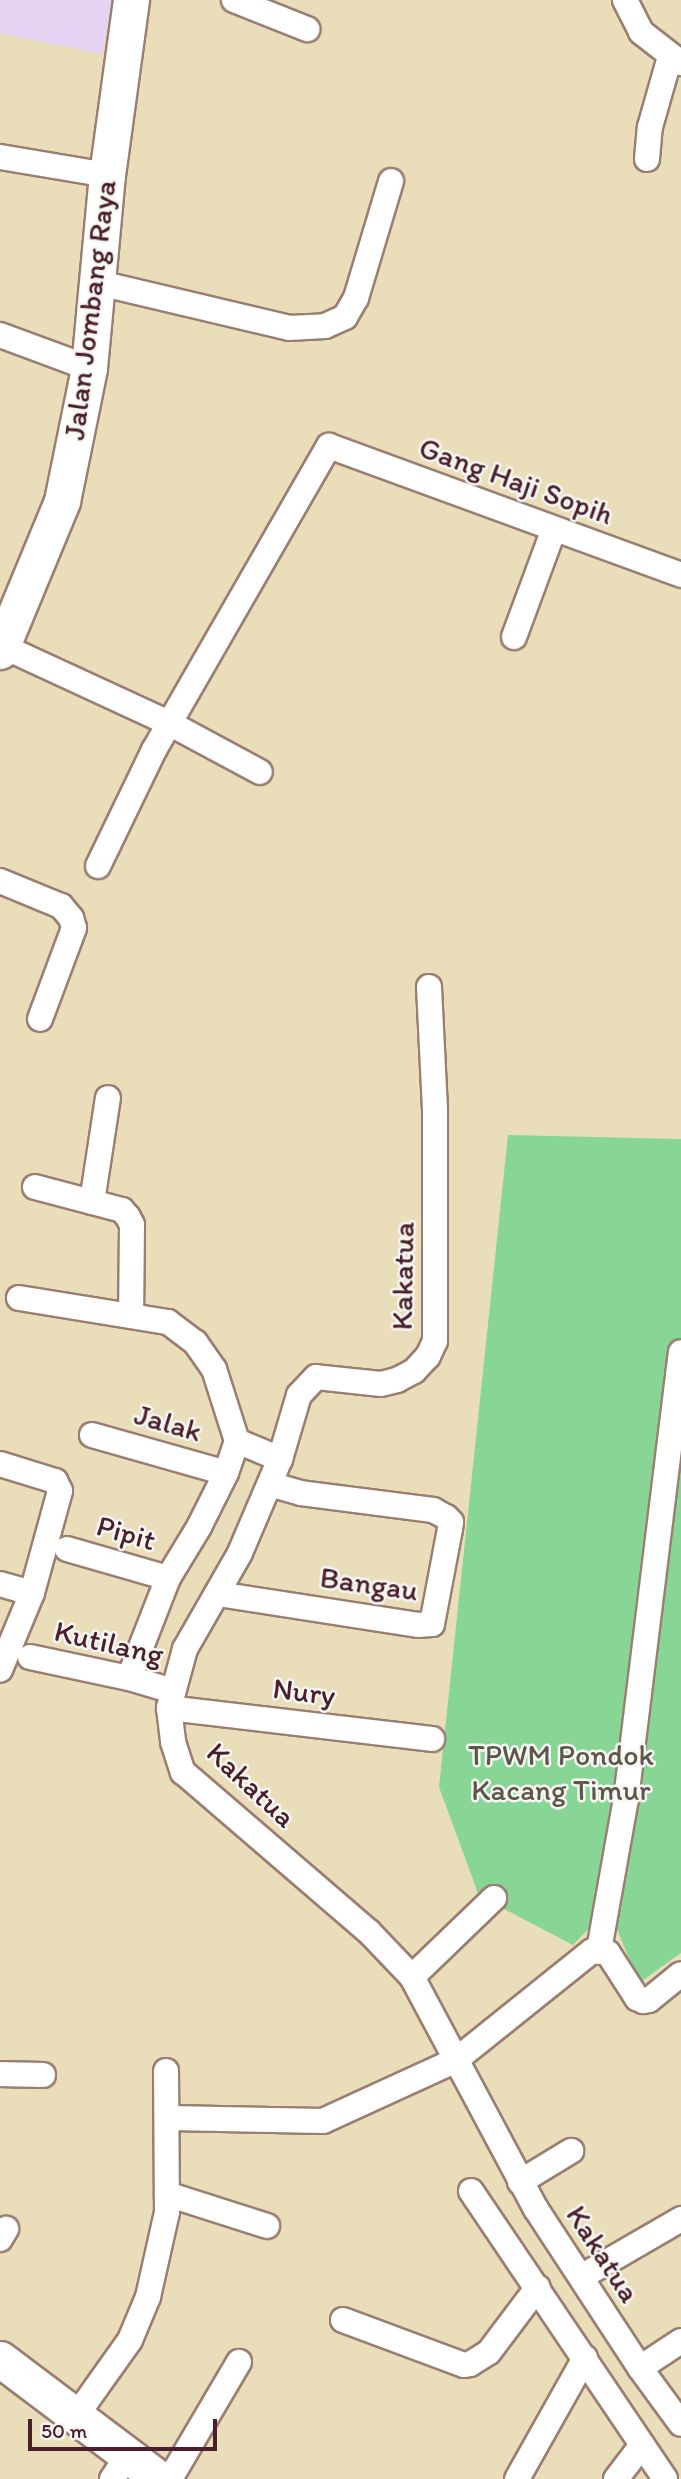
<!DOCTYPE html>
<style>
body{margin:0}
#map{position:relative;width:681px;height:2479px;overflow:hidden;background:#eadeba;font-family:Itim,sans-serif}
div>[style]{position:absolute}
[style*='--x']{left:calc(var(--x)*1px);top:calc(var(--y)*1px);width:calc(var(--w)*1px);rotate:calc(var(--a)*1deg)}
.built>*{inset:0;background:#e4d3f2}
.green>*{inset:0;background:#87d695}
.roads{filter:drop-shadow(2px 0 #9a7e72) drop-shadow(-2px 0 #9a7e72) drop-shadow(0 2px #9a7e72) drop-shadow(0 -2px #9a7e72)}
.street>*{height:24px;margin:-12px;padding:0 12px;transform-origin:12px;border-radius:12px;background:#fff}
.secondary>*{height:35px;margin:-17.5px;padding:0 17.5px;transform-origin:17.5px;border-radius:17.5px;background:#fff}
span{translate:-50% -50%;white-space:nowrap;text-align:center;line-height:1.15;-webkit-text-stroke:5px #f6f6f2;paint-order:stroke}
.street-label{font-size:30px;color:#4a1f2b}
.park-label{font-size:30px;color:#5c564b}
.scale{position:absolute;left:28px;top:2419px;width:189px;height:32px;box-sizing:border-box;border:4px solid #4a1f2b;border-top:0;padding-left:9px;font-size:21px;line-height:24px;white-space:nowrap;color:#4a1f2b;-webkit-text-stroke:5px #f6f6f2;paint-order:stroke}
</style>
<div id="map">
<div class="built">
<div style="clip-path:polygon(0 0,113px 0,102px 54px,0 33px)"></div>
</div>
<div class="green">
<div style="clip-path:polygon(508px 1135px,681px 1139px,681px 1953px,639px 1983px,617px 1929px,596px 1921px,573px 1945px,479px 1896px,439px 1787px)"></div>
</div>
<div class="roads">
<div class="street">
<div style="--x:234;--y:0;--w:79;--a:21.7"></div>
<div style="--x:625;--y:0;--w:36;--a:63"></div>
<div style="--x:641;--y:32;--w:51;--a:37.8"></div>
<div style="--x:0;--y:157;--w:109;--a:9.5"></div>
<div style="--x:647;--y:159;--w:32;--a:-85"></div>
<div style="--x:650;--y:127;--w:73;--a:-74.1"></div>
<div style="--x:95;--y:282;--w:199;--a:13.3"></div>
<div style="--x:289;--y:328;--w:36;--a:-3"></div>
<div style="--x:325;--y:326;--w:22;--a:-24"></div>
<div style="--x:345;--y:317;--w:22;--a:-60"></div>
<div style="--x:356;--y:298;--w:122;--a:-73.3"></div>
<div style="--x:0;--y:335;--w:95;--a:20.3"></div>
<div style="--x:514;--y:637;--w:115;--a:-69.7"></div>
<div style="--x:2;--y:646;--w:184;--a:24.8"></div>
<div style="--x:169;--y:723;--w:103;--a:28.3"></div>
<div style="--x:98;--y:866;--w:129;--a:-64.2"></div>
<div style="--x:154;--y:750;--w:351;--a:-60.1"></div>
<div style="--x:329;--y:446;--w:375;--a:20.1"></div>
<div style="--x:0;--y:881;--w:66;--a:22.3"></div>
<div style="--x:61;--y:906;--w:16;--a:50"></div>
<div style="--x:71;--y:918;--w:10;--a:73"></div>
<div style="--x:74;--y:928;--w:97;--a:110.5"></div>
<div style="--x:429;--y:987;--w:122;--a:87.2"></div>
<div style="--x:435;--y:1109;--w:232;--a:90"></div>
<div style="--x:435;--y:1341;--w:17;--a:115"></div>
<div style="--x:428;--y:1356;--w:21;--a:133"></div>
<div style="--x:414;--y:1371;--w:19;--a:152"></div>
<div style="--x:397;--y:1380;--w:16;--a:166"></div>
<div style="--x:381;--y:1384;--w:65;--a:-173.9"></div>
<div style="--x:316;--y:1377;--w:25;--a:133"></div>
<div style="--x:299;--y:1395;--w:67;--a:106.5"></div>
<div style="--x:280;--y:1459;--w:102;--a:113.1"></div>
<div style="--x:240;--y:1553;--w:111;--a:119.8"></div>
<div style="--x:185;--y:1649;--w:61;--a:105.2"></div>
<div style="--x:169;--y:1708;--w:34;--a:83"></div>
<div style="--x:173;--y:1742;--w:32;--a:72"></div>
<div style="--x:183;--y:1772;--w:245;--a:40.7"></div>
<div style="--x:369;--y:1932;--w:62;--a:46.3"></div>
<div style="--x:412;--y:1977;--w:263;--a:61.9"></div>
<div style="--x:536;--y:2209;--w:190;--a:56.8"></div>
<div style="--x:640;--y:2368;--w:69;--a:53.8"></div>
<div style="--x:35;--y:1187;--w:90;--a:14.8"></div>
<div style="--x:122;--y:1210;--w:9;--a:49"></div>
<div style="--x:128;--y:1217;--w:9;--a:63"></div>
<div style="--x:132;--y:1225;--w:89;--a:90.6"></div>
<div style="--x:92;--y:1202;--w:105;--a:-81.3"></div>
<div style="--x:19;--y:1298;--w:151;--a:9.2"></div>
<div style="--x:168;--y:1322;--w:34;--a:37"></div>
<div style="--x:195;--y:1342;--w:33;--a:55"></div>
<div style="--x:214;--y:1369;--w:76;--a:72.3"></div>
<div style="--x:237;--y:1441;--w:34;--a:109"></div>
<div style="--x:226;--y:1473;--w:60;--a:116.6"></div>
<div style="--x:199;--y:1527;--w:60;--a:121.3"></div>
<div style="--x:168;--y:1578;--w:107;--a:111.3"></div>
<div style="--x:92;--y:1435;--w:139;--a:15.8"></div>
<div style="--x:237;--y:1441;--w:47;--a:22.7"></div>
<div style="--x:0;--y:1464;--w:58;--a:17.2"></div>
<div style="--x:55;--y:1481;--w:11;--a:63"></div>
<div style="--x:60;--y:1491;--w:106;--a:105.4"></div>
<div style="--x:32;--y:1593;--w:83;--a:112.6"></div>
<div style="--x:67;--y:1549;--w:105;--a:16"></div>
<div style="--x:0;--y:1584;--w:33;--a:16"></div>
<div style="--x:218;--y:1594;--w:202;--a:8.8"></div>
<div style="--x:418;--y:1625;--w:14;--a:-4"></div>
<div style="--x:432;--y:1624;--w:97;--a:-79.3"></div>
<div style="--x:450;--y:1529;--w:7;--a:-82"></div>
<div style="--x:451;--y:1522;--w:7;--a:-135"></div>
<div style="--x:446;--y:1517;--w:15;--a:-152"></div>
<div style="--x:433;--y:1510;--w:133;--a:-172.7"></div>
<div style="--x:301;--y:1493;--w:32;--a:-164"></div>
<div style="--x:30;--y:1657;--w:101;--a:12"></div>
<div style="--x:129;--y:1678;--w:46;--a:16.5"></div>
<div style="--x:169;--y:1708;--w:265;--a:6.7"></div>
<div style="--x:599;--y:1950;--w:153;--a:-79.9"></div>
<div style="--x:626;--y:1799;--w:450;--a:-83"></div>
<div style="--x:412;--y:1977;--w:114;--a:-43.9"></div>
<div style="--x:0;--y:2074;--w:43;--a:1.3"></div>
<div style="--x:169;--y:2118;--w:154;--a:1.1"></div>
<div style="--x:323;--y:2121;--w:146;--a:-24.6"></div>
<div style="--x:456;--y:2060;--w:174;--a:-38.7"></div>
<div style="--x:592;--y:1951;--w:16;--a:7"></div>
<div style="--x:608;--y:1953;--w:54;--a:57.2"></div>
<div style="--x:637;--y:1998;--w:7;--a:27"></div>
<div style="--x:643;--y:2001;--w:6;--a:-9"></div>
<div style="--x:649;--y:2000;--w:41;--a:-39.1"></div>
<div style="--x:520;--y:2182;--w:60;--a:-31.3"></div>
<div style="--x:471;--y:2191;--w:347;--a:56"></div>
<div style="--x:167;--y:2194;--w:105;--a:17.7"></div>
<div style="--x:0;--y:2239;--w:12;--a:-59"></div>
<div style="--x:581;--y:2277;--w:116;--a:-30.1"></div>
<div style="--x:343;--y:2320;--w:129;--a:20.4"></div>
<div style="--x:464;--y:2365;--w:6;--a:-9"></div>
<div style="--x:470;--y:2364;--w:22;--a:-32"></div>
<div style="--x:489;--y:2352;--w:81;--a:-53"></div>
<div style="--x:640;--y:2368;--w:49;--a:-33.4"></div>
<div style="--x:76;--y:2416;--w:93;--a:-54.6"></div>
<div style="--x:130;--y:2340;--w:47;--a:-67.3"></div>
<div style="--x:148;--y:2297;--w:87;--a:-77.4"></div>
<div style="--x:167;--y:2212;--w:141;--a:-90.4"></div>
<div style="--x:112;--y:2479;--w:29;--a:-56"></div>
<div style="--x:170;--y:2479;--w:136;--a:-59.5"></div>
<div style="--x:517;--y:2479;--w:139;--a:-60.7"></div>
<div style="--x:616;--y:2479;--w:43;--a:-52.6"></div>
</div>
<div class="secondary">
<div style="--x:0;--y:651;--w:162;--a:-67.5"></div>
<div style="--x:62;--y:501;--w:136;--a:-78.5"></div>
<div style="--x:89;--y:368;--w:194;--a:-84.7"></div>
<div style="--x:107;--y:175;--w:177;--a:-82.2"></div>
<div style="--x:0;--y:2359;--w:199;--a:37"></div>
</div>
</div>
<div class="street-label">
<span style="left:90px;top:310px;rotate:-83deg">Jalan Jombang Raya</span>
<span style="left:516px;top:481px;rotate:20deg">Gang Haji Sopih</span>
<span style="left:403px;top:1276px;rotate:-89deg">Kakatua</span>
<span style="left:168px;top:1423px;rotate:16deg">Jalak</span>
<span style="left:126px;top:1533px;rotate:16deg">Pipit</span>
<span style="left:369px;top:1584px;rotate:8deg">Bangau</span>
<span style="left:109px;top:1643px;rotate:13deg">Kutilang</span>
<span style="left:304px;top:1692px;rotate:7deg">Nury</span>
<span style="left:251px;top:1785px;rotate:43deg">Kakatua</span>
<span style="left:603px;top:2254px;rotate:57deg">Kakatua</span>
</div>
<div class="park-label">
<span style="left:561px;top:1772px">TPWM Pondok<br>Kacang Timur</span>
</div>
<div class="scale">50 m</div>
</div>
